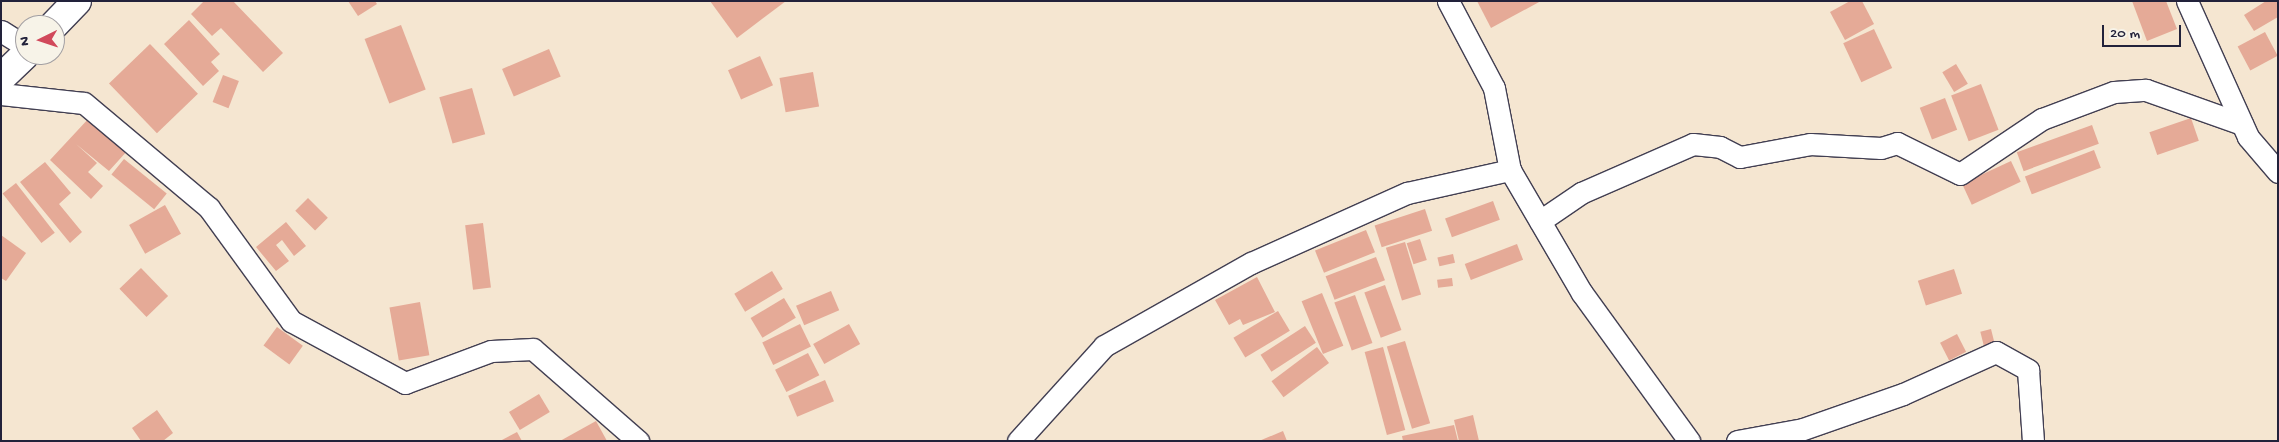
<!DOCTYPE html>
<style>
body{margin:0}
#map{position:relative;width:2279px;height:442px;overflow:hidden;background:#f5e6d1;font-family:"Gochi Hand",sans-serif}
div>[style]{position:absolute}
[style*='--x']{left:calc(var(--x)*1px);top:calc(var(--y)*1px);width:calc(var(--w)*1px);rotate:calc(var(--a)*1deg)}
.building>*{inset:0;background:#e5aa97;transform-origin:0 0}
.roads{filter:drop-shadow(1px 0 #423f52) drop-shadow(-1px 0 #423f52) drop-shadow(0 1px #423f52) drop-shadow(0 -1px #423f52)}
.street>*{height:21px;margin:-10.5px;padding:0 10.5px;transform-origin:10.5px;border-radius:10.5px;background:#fff}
.highway>*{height:28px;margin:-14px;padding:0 14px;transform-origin:14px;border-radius:14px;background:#fff}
span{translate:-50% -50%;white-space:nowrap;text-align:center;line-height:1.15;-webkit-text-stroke:5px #f7f3e8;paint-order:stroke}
.frame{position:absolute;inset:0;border:2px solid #22223b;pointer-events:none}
.north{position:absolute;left:15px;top:15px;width:50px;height:50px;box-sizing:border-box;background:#f7f3e8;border:1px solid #a29fa3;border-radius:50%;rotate:266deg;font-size:14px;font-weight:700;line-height:20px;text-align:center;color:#22223b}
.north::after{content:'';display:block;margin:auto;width:18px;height:22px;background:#d1495b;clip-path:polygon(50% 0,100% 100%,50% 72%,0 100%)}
.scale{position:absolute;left:2102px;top:25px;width:79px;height:22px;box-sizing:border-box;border:2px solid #22223b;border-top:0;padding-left:6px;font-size:15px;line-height:18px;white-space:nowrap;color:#22223b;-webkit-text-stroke:4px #f7f3e8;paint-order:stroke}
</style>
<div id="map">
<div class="building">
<div style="clip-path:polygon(204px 1px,233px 1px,283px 53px,263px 72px,221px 28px,212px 36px,191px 14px)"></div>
<div style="clip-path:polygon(348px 1px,375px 1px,377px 4px,358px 16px)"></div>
<div style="clip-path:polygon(710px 1px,786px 1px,737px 38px)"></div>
<div style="clip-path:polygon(1477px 1px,1541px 1px,1491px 28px)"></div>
<div style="clip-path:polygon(1850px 1px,1862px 1px,1874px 24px,1845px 40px,1830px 12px)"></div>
<div style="clip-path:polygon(2132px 1px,2166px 1px,2177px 29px,2147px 41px)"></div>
<div style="clip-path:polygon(2266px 1px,2278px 1px,2278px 17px,2254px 31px,2244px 15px)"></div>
<div style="clip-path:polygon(189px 20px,220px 54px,211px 62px,219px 71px,203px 86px,164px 44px)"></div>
<div style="left:401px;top:25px;width:69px;height:39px;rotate:69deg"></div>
<div style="left:1874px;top:29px;width:43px;height:34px;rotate:65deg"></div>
<div style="left:2265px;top:32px;width:27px;height:31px;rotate:62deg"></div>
<div style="left:150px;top:44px;width:69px;height:57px;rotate:46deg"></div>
<div style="left:549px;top:49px;width:30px;height:51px;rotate:67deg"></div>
<div style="left:760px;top:56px;width:32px;height:35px;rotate:66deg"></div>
<div style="left:1956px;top:64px;width:23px;height:16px;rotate:59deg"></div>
<div style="left:813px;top:72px;width:35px;height:34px;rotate:80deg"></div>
<div style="left:223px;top:75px;width:17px;height:29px;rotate:21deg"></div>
<div style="left:1981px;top:84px;width:49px;height:32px;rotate:69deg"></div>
<div style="left:472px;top:88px;width:48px;height:34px;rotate:74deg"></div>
<div style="left:1945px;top:98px;width:34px;height:27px;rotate:69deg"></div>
<div style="clip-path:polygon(90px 117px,128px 150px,109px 171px,76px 144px,97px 163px,88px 172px,103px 186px,91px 199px,50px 160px)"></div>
<div style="left:2191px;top:118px;width:24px;height:44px;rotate:71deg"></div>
<div style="left:2092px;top:125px;width:20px;height:80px;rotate:70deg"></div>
<div style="left:2094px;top:150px;width:19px;height:74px;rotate:69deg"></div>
<div style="left:124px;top:159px;width:55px;height:20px;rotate:39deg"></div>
<div style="left:2011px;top:161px;width:23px;height:54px;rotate:65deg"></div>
<div style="clip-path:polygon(45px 162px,71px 193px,59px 204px,82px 232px,70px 243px,20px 182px)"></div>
<div style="left:16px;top:183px;width:63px;height:17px;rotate:52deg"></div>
<div style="left:308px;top:198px;width:28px;height:18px;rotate:45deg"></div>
<div style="left:1493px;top:201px;width:20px;height:51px;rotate:70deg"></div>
<div style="left:165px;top:205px;width:33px;height:41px;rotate:61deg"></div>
<div style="left:1425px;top:209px;width:23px;height:53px;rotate:72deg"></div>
<div style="clip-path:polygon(286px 222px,306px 246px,294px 256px,282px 240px,276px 245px,289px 261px,276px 271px,256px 247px)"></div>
<div style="left:483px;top:223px;width:65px;height:18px;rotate:83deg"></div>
<div style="left:1366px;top:230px;width:24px;height:55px;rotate:68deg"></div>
<div style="clip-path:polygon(1px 235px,26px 253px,6px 281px,1px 278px)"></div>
<div style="left:1420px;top:239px;width:22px;height:14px;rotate:72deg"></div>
<div style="left:1405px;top:242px;width:55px;height:20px;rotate:73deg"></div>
<div style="left:1517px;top:244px;width:17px;height:56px;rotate:69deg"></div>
<div style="left:1453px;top:254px;width:9px;height:16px;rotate:77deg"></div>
<div style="left:1376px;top:257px;width:25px;height:54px;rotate:69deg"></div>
<div style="left:141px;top:268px;width:39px;height:30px;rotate:46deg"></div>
<div style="left:1954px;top:269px;width:26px;height:38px;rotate:72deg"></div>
<div style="left:772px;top:271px;width:21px;height:44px;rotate:59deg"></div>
<div style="clip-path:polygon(1257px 277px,1275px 312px,1243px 325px,1240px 319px,1229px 325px,1215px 300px)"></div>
<div style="left:1452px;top:278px;width:8px;height:15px;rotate:83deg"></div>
<div style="left:1385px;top:285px;width:48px;height:22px;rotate:70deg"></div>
<div style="left:831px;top:291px;width:21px;height:38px;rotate:67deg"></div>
<div style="left:1322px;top:293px;width:57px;height:22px;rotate:68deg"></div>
<div style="left:1355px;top:295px;width:51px;height:22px;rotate:70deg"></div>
<div style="left:784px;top:298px;width:23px;height:39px;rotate:59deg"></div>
<div style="left:420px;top:302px;width:54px;height:31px;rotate:80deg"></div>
<div style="left:1278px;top:311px;width:23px;height:52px;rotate:59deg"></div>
<div style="left:800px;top:324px;width:25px;height:42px;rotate:64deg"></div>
<div style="left:849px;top:324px;width:23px;height:41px;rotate:61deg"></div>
<div style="left:1305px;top:326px;width:20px;height:53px;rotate:57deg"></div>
<div style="left:277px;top:327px;width:32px;height:23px;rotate:36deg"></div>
<div style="left:1991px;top:329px;width:16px;height:11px;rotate:76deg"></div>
<div style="left:1957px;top:334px;width:20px;height:19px;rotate:63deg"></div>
<div style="left:1405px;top:341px;width:86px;height:19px;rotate:73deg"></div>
<div style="left:1317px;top:347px;width:20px;height:57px;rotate:53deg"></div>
<div style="left:1383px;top:347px;width:86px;height:19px;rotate:75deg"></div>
<div style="left:808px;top:353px;width:25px;height:37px;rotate:63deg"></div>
<div style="left:825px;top:380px;width:23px;height:40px;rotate:67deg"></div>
<div style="left:539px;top:394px;width:21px;height:35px;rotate:59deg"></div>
<div style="clip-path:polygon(157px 410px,173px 433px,163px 441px,141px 441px,132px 428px)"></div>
<div style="clip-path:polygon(1473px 415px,1479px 441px,1459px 441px,1454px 420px)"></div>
<div style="clip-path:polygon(596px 421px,607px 441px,560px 441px)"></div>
<div style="clip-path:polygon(1454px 425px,1458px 441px,1403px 441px,1402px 436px)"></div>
<div style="clip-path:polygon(1283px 431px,1287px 441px,1259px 441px)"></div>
<div style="clip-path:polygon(517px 432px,522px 441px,500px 441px)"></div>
</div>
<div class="roads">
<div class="street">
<div style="--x:1448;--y:1;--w:98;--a:62.1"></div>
<div style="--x:1494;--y:88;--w:84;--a:79"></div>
<div style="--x:1510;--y:170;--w:143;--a:59.7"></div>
<div style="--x:1582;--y:293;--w:183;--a:54.1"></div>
<div style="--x:2187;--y:1;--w:149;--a:65.8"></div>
<div style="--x:2248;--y:137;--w:46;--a:49.4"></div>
<div style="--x:1;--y:31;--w:28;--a:32"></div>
<div style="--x:1;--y:94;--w:83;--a:6.2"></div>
<div style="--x:84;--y:103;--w:163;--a:40"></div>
<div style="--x:209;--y:208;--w:140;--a:54"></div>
<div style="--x:291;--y:321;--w:130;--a:28.5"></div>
<div style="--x:405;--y:383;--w:92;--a:-20.4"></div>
<div style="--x:491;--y:351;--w:42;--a:-2.7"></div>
<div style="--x:533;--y:349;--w:140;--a:41.2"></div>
<div style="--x:1540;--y:221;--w:50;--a:-34.3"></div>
<div style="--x:1581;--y:193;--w:122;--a:-23.6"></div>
<div style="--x:1693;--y:144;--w:27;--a:6"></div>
<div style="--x:1720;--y:147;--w:22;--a:27"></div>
<div style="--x:1740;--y:157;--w:71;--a:-10.5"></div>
<div style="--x:1810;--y:144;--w:71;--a:3.2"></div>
<div style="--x:1881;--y:148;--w:17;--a:-17"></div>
<div style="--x:1897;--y:143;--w:70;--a:26.2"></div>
<div style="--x:1960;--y:174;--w:99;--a:-33.9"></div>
<div style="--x:2042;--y:119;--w:77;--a:-20.6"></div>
<div style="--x:2114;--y:92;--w:32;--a:-4"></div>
<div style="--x:2146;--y:90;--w:102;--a:19.5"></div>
<div style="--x:1018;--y:441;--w:128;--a:-47.8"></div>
<div style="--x:1104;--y:346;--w:169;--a:-29.5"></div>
<div style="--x:1251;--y:263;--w:171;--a:-24.2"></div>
<div style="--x:1407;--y:193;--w:106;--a:-12.6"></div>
<div style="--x:1737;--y:441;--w:67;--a:-10.3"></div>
<div style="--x:1803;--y:429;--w:106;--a:-19.3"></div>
<div style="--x:1903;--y:394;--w:102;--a:-24.3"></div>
<div style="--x:1996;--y:352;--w:37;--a:29"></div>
<div style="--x:2028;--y:370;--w:71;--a:86"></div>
</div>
<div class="highway">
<div style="--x:54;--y:25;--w:33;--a:-46"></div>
<div style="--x:1;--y:78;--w:33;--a:-44"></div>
</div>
</div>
<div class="frame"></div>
<div class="north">N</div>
<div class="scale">20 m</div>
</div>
